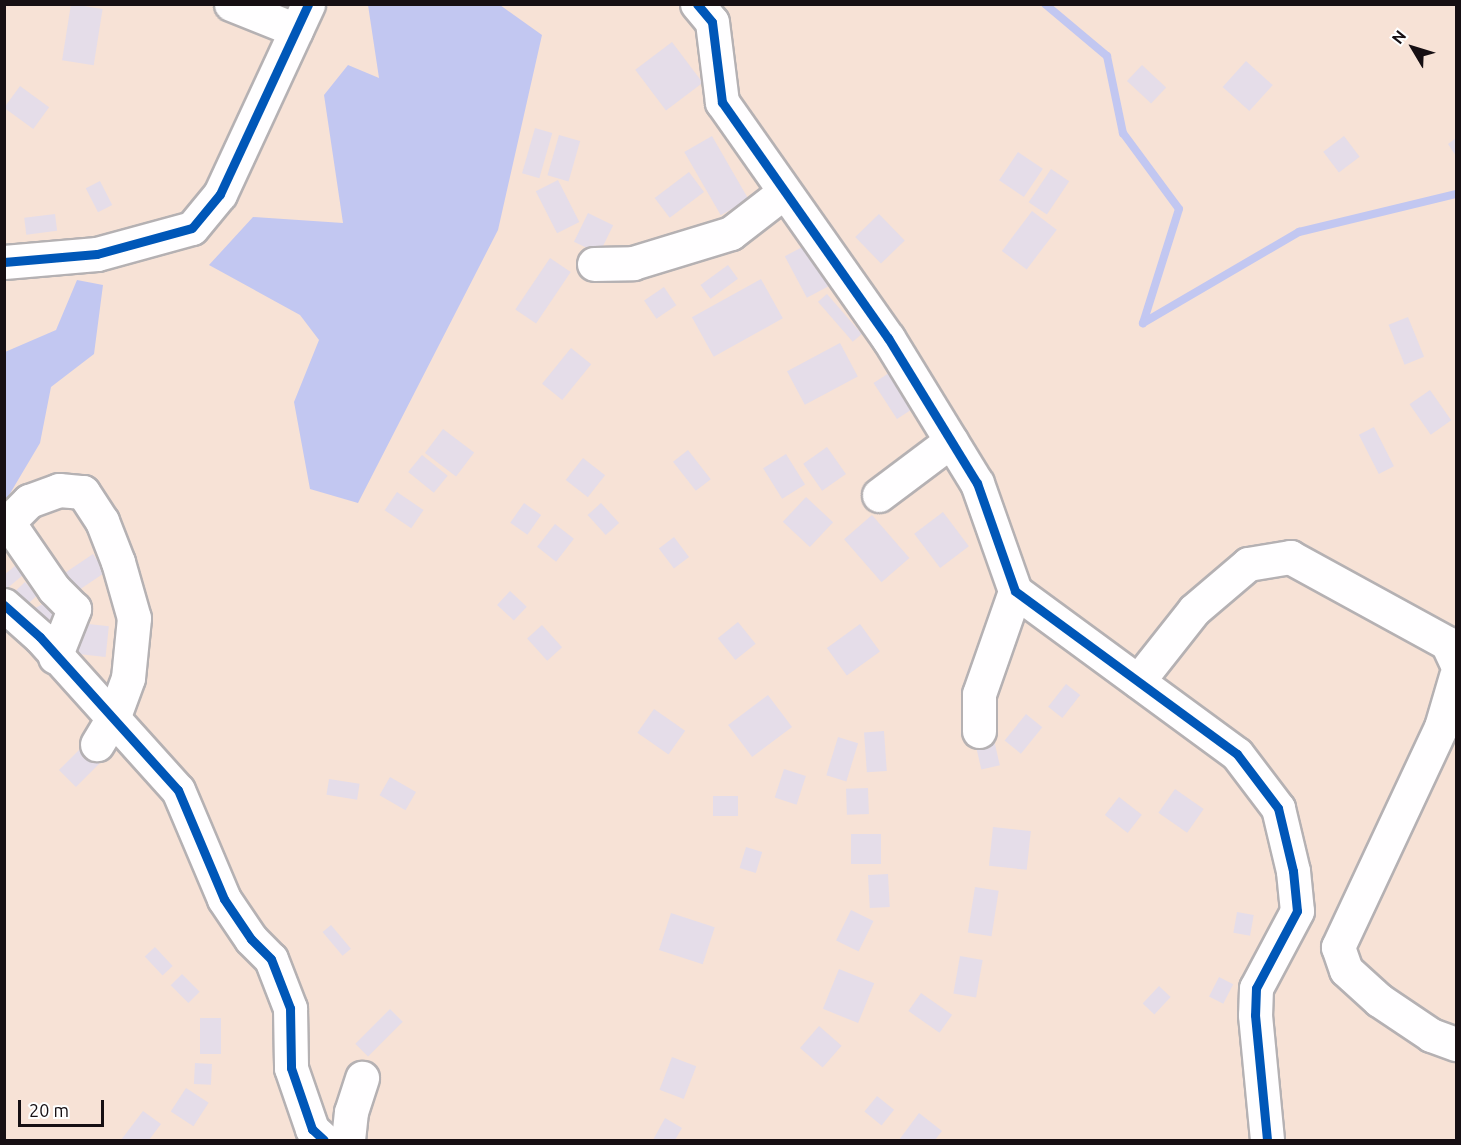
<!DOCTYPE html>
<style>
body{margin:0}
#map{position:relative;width:1461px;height:1145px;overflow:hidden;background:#fdfbfc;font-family:Ubuntu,sans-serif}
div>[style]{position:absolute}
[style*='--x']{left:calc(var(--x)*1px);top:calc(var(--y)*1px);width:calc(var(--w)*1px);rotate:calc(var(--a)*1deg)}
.green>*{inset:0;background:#f7e2d6;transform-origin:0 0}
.water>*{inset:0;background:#c2c7f1}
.stream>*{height:8px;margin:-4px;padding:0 4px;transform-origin:4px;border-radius:4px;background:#c2c7f1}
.building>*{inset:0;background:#e5dde9;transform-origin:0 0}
.roads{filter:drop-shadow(2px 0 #b5b1b3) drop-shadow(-2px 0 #b5b1b3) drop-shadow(0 2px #b5b1b3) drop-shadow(0 -2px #b5b1b3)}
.street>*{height:33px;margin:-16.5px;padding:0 16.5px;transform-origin:16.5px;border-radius:16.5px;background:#fffeff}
.cycleway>*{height:9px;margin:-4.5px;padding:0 4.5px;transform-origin:4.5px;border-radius:4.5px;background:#0057b8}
span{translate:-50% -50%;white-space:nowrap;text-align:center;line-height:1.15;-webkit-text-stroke:4.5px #fff;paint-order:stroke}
.frame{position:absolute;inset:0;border:6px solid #160f13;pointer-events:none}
.north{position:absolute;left:1383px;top:18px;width:60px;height:60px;-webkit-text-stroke:4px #fff;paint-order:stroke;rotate:308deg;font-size:16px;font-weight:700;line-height:24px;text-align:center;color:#160f13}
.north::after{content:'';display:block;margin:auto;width:21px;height:27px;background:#160f13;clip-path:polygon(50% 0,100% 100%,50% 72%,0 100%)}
.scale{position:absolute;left:18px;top:1100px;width:86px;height:27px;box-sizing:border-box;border:3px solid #160f13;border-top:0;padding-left:8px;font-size:18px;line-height:21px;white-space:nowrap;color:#160f13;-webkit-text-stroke:4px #fff;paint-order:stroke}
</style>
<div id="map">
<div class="green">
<div style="left:5px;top:5px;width:1451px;height:1135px"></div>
</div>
<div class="water">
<div style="clip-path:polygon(368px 5px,500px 5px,542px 35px,498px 230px,358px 503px,310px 489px,294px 402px,319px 340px,300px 315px,209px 265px,253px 217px,343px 223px,324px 95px,348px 65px,379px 78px)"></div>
<div style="clip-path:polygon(77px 280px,103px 285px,94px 354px,51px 387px,40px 443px,5px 502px,5px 352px,56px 330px)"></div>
</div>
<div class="stream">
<div style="--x:1045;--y:4;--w:81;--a:40"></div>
<div style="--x:1107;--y:56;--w:79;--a:78.3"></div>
<div style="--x:1123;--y:133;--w:94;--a:53.6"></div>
<div style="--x:1179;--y:209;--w:120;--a:107.5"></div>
<div style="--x:1143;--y:323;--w:181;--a:-30.3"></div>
<div style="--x:1299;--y:232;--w:162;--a:-13.6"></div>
</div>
<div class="building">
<div style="left:71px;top:4px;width:32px;height:57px;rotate:9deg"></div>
<div style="left:672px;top:42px;width:51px;height:46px;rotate:53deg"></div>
<div style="left:1246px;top:61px;width:36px;height:35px;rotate:42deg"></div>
<div style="left:1142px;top:65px;width:33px;height:22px;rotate:43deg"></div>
<div style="left:20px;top:86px;width:36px;height:27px;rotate:36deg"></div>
<div style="left:535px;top:128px;width:18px;height:47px;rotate:16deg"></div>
<div style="left:559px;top:135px;width:22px;height:42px;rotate:16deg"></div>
<div style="left:712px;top:136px;width:73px;height:32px;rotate:60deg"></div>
<div style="left:1344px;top:136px;width:26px;height:26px;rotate:53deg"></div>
<div style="clip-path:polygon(1456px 138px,1456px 156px,1448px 144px)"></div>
<div style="left:1018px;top:152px;width:30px;height:34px;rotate:34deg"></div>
<div style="left:1051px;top:169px;width:22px;height:40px;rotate:34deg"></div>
<div style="left:689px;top:172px;width:25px;height:43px;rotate:53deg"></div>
<div style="left:558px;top:180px;width:47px;height:25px;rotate:63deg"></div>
<div style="left:100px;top:181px;width:27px;height:16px;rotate:63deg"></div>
<div style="left:1032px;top:211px;width:31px;height:50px;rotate:37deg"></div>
<div style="left:588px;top:213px;width:28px;height:32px;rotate:26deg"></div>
<div style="left:55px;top:214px;width:17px;height:31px;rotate:83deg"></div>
<div style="left:879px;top:214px;width:37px;height:33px;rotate:46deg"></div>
<div style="left:806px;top:245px;width:47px;height:24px;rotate:62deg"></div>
<div style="left:550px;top:258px;width:25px;height:62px;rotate:34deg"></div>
<div style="left:728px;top:265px;width:17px;height:34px;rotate:54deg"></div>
<div style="left:761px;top:279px;width:45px;height:79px;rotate:61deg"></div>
<div style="left:664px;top:287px;width:22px;height:24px;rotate:56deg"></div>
<div style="left:827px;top:294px;width:53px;height:12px;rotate:49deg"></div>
<div style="left:1408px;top:317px;width:43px;height:21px;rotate:68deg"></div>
<div style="left:840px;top:343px;width:38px;height:60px;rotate:62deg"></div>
<div style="left:571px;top:348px;width:26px;height:46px;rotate:39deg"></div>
<div style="left:892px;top:371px;width:43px;height:22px;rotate:57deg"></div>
<div style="left:1430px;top:390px;width:37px;height:25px;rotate:55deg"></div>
<div style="left:1374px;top:427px;width:44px;height:17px;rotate:63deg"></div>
<div style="left:443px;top:429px;width:39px;height:30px;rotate:37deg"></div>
<div style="left:827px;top:447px;width:33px;height:29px;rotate:55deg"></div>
<div style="left:688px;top:450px;width:37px;height:19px;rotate:52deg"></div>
<div style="left:786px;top:454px;width:36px;height:27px;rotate:58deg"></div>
<div style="left:422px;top:455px;width:33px;height:22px;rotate:39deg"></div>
<div style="left:583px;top:458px;width:28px;height:28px;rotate:38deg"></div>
<div style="left:397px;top:492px;width:32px;height:22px;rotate:34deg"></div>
<div style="left:806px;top:497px;width:37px;height:34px;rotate:43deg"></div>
<div style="left:524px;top:503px;width:21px;height:24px;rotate:35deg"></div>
<div style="left:601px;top:503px;width:27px;height:18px;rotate:48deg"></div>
<div style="left:943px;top:512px;width:43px;height:36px;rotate:53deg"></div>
<div style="left:872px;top:515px;width:57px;height:37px;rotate:49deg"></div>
<div style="left:555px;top:524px;width:24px;height:29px;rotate:38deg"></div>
<div style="left:674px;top:537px;width:25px;height:19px;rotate:53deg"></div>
<div style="left:93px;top:554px;width:22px;height:34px;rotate:56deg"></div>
<div style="clip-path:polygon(21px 561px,29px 570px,4px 591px,4px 575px)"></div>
<div style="left:25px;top:582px;width:18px;height:19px;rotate:47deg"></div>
<div style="left:510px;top:591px;width:23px;height:19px;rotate:43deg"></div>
<div style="left:54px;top:598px;width:17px;height:27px;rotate:62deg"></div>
<div style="left:738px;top:622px;width:28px;height:26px;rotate:51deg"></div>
<div style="left:79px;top:623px;width:30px;height:31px;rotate:6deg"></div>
<div style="left:860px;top:624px;width:34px;height:41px;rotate:54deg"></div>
<div style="left:542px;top:625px;width:30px;height:20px;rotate:48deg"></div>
<div style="left:1066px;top:684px;width:18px;height:29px;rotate:38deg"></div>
<div style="left:768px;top:695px;width:40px;height:50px;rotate:53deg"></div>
<div style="left:654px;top:709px;width:38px;height:29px;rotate:35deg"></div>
<div style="left:1026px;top:714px;width:21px;height:34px;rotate:39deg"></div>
<div style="left:884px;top:731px;width:40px;height:20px;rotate:86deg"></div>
<div style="left:838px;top:737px;width:21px;height:40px;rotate:17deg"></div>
<div style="left:994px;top:740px;width:26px;height:19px;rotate:77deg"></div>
<div style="left:83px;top:746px;width:24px;height:34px;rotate:45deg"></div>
<div style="left:784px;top:769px;width:23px;height:30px;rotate:18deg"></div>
<div style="left:390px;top:777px;width:30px;height:21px;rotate:30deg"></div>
<div style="left:329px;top:779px;width:31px;height:16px;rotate:9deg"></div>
<div style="left:868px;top:788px;width:26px;height:22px;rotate:88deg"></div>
<div style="left:1175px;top:789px;width:35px;height:29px;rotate:35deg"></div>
<div style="left:713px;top:796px;width:25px;height:20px"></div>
<div style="left:1119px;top:797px;width:29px;height:23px;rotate:38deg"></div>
<div style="left:993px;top:827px;width:38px;height:39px;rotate:6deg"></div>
<div style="left:851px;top:834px;width:30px;height:30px"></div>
<div style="left:746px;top:847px;width:17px;height:22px;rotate:17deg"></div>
<div style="left:888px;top:874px;width:33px;height:20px;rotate:87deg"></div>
<div style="left:975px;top:887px;width:24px;height:46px;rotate:9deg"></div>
<div style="left:851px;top:910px;width:25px;height:34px;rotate:26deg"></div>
<div style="left:1237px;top:912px;width:17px;height:21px;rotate:10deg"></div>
<div style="left:671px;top:913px;width:46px;height:39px;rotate:18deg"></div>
<div style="left:331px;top:925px;width:31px;height:11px;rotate:50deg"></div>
<div style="left:155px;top:947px;width:26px;height:14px;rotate:47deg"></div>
<div style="left:960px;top:956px;width:23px;height:38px;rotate:10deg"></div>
<div style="left:839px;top:969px;width:38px;height:43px;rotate:22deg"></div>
<div style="left:182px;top:974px;width:25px;height:16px;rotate:45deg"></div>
<div style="left:1219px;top:977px;width:16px;height:22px;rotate:27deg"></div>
<div style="left:1159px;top:986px;width:16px;height:24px;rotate:43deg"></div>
<div style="left:921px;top:993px;width:38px;height:22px;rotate:35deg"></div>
<div style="left:390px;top:1009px;width:18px;height:49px;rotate:45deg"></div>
<div style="left:200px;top:1018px;width:21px;height:36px"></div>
<div style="left:819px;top:1026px;width:30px;height:29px;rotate:41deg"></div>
<div style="left:672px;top:1057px;width:26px;height:35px;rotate:21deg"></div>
<div style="left:195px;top:1063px;width:17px;height:21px;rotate:3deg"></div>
<div style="left:186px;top:1088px;width:27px;height:28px;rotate:33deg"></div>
<div style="left:877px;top:1096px;width:22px;height:20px;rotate:39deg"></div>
<div style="clip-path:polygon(143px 1111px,161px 1124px,149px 1140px,121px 1140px)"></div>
<div style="clip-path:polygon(919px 1113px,942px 1131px,935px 1140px,899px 1140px)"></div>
<div style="clip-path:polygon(665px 1118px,682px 1128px,675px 1140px,653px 1140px)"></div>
</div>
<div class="roads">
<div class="street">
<div style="--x:231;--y:4;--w:70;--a:21.8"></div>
<div style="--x:697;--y:4;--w:23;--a:50"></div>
<div style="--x:712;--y:22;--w:81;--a:82.9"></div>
<div style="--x:722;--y:102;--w:289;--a:54.9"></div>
<div style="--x:888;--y:338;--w:170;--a:58.5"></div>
<div style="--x:977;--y:483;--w:114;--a:70.6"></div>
<div style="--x:1015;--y:591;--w:275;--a:36.3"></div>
<div style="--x:1237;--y:754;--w:68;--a:52.8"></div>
<div style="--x:1278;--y:808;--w:65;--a:76.6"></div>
<div style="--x:1293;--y:871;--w:40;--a:84.3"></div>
<div style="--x:1297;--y:911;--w:87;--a:118"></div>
<div style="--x:1256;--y:988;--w:27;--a:92"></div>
<div style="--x:1255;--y:1015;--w:126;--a:84.5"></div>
<div style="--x:4;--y:262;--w:93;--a:-4.9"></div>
<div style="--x:97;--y:254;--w:98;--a:-15.3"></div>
<div style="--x:192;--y:228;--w:44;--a:-50.5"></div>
<div style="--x:220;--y:194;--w:209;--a:-65.1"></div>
<div style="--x:594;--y:264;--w:39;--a:-1"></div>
<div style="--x:633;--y:263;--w:102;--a:-17"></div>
<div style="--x:731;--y:233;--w:67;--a:-37.7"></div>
<div style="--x:879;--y:495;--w:90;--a:-36.9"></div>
<div style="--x:4;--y:605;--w:48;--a:41.6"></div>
<div style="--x:40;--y:637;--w:206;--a:48"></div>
<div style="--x:178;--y:790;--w:118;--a:67.1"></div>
<div style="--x:224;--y:899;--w:48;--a:56"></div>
<div style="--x:251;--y:939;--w:28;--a:45"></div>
<div style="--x:271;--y:959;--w:53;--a:68.8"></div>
<div style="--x:290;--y:1008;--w:60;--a:89"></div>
<div style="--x:291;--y:1068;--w:65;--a:71"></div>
<div style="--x:312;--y:1129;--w:16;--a:43"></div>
<div style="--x:55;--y:657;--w:52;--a:-68.4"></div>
<div style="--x:74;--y:609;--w:28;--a:-135"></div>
<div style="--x:54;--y:589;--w:81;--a:-124.5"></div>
<div style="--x:8;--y:522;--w:30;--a:-45"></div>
<div style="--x:29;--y:501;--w:32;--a:-20"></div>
<div style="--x:59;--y:490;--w:24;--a:5"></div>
<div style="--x:83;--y:492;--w:35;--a:57"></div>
<div style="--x:102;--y:521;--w:44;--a:68.7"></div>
<div style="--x:118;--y:562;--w:58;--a:74.1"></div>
<div style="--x:134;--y:618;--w:60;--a:95.7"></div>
<div style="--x:128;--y:678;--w:40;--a:110.2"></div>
<div style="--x:114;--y:716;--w:33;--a:121"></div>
<div style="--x:1456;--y:676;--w:53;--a:106.4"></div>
<div style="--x:1441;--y:727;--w:243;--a:115.1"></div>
<div style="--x:1338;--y:947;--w:24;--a:71"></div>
<div style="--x:1346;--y:970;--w:45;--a:42.3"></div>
<div style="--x:1379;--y:1000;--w:63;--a:33.9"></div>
<div style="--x:1431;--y:1035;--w:27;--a:20"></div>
<div style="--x:1138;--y:681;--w:90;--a:-51.7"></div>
<div style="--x:1194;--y:610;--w:71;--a:-40.4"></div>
<div style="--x:1248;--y:564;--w:43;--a:-9.5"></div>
<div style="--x:1290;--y:557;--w:179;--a:28.7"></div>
<div style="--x:1447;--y:643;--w:21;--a:65"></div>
<div style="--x:979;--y:731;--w:37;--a:-90"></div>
<div style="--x:979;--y:694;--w:109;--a:-70.7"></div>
<div style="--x:348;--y:1140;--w:28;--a:-84"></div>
<div style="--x:351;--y:1112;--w:36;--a:-72"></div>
</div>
</div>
<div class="cycleway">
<div style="--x:697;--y:4;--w:23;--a:50"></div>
<div style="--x:712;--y:22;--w:81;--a:82.9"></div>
<div style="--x:722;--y:102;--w:289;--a:54.9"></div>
<div style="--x:888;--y:338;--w:170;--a:58.5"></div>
<div style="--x:977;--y:483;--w:114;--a:70.6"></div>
<div style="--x:1015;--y:591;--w:275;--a:36.3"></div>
<div style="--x:1237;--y:754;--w:68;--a:52.8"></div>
<div style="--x:1278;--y:808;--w:65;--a:76.6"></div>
<div style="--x:1293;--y:871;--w:40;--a:84.3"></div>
<div style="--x:1297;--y:911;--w:87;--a:118"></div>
<div style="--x:1256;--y:988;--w:27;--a:92"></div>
<div style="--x:1255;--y:1015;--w:126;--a:84.5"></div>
<div style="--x:4;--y:262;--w:93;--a:-4.9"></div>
<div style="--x:97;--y:254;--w:98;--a:-15.3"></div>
<div style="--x:192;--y:228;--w:44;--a:-50.5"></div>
<div style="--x:220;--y:194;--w:209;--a:-65.1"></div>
<div style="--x:4;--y:605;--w:48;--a:41.6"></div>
<div style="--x:40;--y:637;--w:206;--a:48"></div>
<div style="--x:178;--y:790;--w:118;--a:67.1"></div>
<div style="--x:224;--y:899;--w:48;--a:56"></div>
<div style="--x:251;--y:939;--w:28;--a:45"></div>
<div style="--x:271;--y:959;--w:53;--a:68.8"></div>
<div style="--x:290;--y:1008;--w:60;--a:89"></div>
<div style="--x:291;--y:1068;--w:65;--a:71"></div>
<div style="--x:312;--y:1129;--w:16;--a:43"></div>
</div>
<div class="frame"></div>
<div class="north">N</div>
<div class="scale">20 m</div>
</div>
